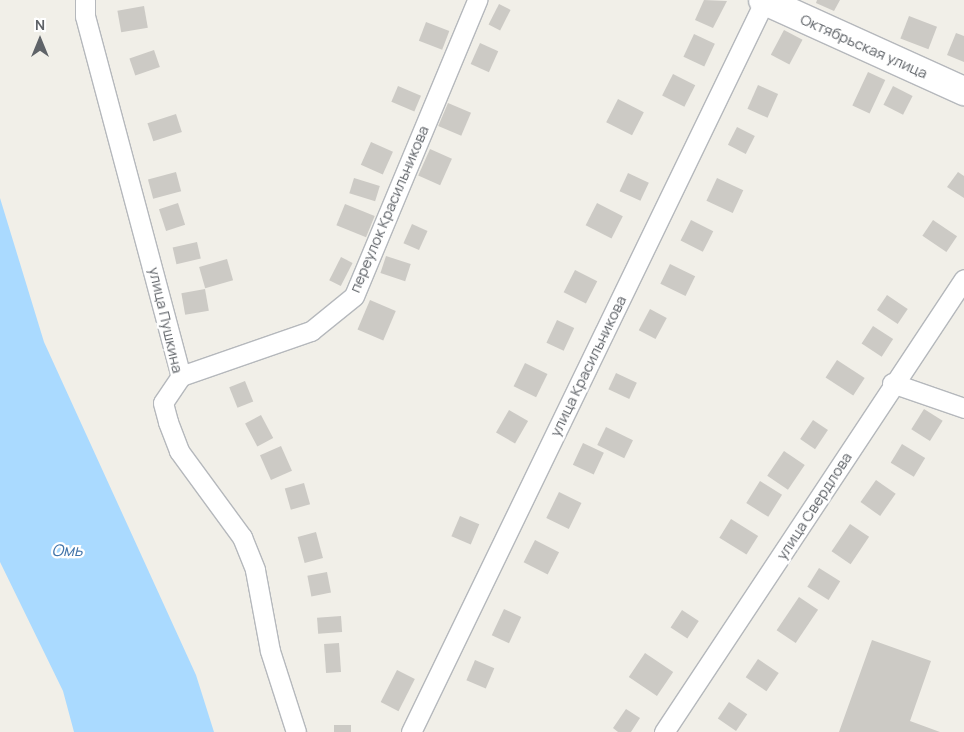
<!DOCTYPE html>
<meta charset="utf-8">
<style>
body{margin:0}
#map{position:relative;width:964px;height:732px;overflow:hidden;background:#f1efe8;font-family:Manrope,sans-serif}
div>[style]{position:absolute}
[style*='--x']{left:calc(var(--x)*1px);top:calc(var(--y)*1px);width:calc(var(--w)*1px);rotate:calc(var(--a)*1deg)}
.water>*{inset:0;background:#aadaff}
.building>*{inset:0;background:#cccac5;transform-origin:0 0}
.roads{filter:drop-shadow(1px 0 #b5b8bc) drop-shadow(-1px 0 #b5b8bc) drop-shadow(0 1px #b5b8bc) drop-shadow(0 -1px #b5b8bc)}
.street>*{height:19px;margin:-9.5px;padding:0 9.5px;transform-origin:9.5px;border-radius:9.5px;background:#fff}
.secondary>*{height:28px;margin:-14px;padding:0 14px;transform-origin:14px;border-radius:14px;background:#fff}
span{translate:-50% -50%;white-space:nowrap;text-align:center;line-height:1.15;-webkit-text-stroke:4.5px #fff;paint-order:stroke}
.street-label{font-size:15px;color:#5f6368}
.water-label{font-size:16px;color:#4174aa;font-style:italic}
.north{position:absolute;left:15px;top:15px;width:50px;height:50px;-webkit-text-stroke:4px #fff;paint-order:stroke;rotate:0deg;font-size:14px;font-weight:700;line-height:20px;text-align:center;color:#5f6368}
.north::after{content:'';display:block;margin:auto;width:18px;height:22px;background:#5f6368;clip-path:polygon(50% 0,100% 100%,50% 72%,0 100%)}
</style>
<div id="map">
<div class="water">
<div style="clip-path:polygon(0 198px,44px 342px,196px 675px,214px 732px,74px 732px,63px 691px,0 562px)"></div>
</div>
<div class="building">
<div style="clip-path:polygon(704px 0,727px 1px,713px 28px,695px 20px)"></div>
<div style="clip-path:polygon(817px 0,840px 0,834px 11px,816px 3px)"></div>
<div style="left:499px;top:4px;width:13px;height:23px;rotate:27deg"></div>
<div style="left:144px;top:6px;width:22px;height:27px;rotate:80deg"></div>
<div style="left:909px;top:16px;width:30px;height:24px;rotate:21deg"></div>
<div style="left:426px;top:22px;width:25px;height:20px;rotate:21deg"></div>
<div style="left:784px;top:30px;width:21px;height:28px;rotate:28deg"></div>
<div style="clip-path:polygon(956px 33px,964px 36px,964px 62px,947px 55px)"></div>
<div style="left:694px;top:34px;width:23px;height:25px;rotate:25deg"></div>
<div style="left:480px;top:43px;width:20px;height:23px;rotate:24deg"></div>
<div style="left:154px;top:50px;width:18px;height:26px;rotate:71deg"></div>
<div style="left:868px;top:72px;width:19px;height:37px;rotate:25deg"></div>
<div style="left:673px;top:74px;width:25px;height:24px;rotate:27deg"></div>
<div style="left:758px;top:85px;width:22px;height:26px;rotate:24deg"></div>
<div style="left:398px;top:86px;width:25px;height:17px;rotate:23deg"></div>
<div style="left:893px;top:86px;width:22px;height:21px;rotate:27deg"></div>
<div style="left:618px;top:99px;width:29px;height:26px;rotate:27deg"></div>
<div style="left:448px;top:103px;width:25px;height:25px;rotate:23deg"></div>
<div style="left:176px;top:114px;width:19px;height:30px;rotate:72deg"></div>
<div style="left:737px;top:127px;width:20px;height:20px;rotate:27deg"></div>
<div style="left:371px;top:142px;width:24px;height:25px;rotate:24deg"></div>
<div style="left:430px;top:149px;width:24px;height:29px;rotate:24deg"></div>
<div style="left:176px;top:172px;width:20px;height:29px;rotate:75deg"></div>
<div style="clip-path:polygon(958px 172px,964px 176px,964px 198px,947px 187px)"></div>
<div style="left:628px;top:173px;width:23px;height:20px;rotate:25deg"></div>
<div style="left:354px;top:178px;width:27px;height:16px;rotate:17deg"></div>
<div style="left:717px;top:178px;width:29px;height:25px;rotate:25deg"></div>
<div style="left:178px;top:203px;width:23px;height:20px;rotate:72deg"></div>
<div style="left:597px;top:203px;width:29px;height:25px;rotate:27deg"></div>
<div style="left:345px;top:204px;width:32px;height:23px;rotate:22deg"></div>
<div style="left:691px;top:220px;width:25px;height:23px;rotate:27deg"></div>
<div style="left:933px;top:220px;width:29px;height:19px;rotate:34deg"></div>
<div style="left:412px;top:224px;width:17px;height:21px;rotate:24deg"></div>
<div style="left:197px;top:242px;width:17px;height:25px;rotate:77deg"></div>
<div style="left:386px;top:256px;width:26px;height:18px;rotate:18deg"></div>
<div style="left:341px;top:257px;width:13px;height:26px;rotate:27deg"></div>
<div style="left:227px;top:259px;width:22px;height:29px;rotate:74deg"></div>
<div style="left:670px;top:264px;width:28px;height:22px;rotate:26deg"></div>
<div style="left:575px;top:270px;width:25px;height:25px;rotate:27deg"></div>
<div style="left:205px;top:289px;width:22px;height:24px;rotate:80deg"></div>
<div style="left:887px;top:295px;width:25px;height:18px;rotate:34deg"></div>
<div style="left:370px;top:300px;width:28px;height:32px;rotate:23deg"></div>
<div style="left:650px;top:309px;width:19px;height:24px;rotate:28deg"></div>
<div style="left:557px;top:320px;width:19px;height:25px;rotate:25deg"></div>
<div style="left:873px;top:326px;width:24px;height:21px;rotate:33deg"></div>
<div style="left:837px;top:360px;width:33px;height:21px;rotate:33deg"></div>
<div style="left:525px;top:363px;width:25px;height:26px;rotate:26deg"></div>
<div style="left:616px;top:373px;width:23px;height:18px;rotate:25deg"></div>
<div style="left:245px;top:381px;width:22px;height:17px;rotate:68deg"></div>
<div style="left:924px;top:409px;width:22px;height:24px;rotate:32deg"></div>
<div style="left:509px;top:410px;width:22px;height:26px;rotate:30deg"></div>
<div style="left:261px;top:415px;width:26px;height:18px;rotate:62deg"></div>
<div style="left:813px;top:420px;width:18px;height:23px;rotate:34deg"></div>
<div style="left:606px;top:427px;width:30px;height:20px;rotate:26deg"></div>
<div style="left:583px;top:443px;width:23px;height:24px;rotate:25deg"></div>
<div style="left:902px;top:444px;width:27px;height:22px;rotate:31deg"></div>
<div style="left:281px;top:446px;width:27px;height:23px;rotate:66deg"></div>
<div style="left:784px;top:451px;width:25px;height:30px;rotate:34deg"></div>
<div style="left:876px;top:480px;width:24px;height:27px;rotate:35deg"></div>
<div style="left:760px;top:481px;width:26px;height:26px;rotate:32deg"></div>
<div style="left:304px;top:483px;width:22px;height:20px;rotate:74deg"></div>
<div style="left:559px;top:492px;width:25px;height:29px;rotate:26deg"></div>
<div style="left:460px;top:516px;width:21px;height:22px;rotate:23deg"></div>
<div style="left:731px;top:519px;width:32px;height:22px;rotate:32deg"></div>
<div style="left:850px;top:524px;width:23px;height:33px;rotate:34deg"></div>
<div style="left:316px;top:532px;width:27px;height:19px;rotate:75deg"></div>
<div style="left:535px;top:540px;width:27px;height:25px;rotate:27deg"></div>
<div style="left:819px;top:568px;width:25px;height:22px;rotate:32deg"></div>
<div style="left:327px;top:572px;width:21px;height:20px;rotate:79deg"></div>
<div style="left:799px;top:597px;width:23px;height:40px;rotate:34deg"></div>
<div style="left:504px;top:609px;width:19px;height:29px;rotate:25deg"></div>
<div style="left:682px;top:610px;width:20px;height:21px;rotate:33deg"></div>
<div style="left:341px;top:616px;width:16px;height:24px;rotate:86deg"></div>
<div style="clip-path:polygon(872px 640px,931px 661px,910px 721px,940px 732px,839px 732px)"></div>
<div style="left:339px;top:643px;width:29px;height:15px;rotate:86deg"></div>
<div style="left:645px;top:653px;width:34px;height:29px;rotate:34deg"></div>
<div style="left:758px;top:659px;width:25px;height:22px;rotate:34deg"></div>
<div style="left:475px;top:660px;width:21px;height:22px;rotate:23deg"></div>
<div style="left:397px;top:670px;width:20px;height:36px;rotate:27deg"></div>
<div style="left:729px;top:702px;width:22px;height:20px;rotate:34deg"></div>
<div style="clip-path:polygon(626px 709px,640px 718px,631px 732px,618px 732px,613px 728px)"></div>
<div style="left:334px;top:725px;width:17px;height:7px"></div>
</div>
<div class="roads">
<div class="street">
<div style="--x:85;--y:0;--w:16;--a:90"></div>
<div style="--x:85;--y:16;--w:373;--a:75.1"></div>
<div style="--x:181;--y:376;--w:32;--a:124"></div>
<div style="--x:163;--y:403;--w:20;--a:75"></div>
<div style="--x:168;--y:422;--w:31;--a:69"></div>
<div style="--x:179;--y:451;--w:107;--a:53.8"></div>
<div style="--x:242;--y:537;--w:35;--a:68"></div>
<div style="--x:255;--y:570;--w:82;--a:79.5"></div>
<div style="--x:270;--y:651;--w:85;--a:72.2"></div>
<div style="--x:181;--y:376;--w:138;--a:-19.1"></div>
<div style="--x:311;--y:331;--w:55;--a:-39.1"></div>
<div style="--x:354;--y:296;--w:321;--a:-67.4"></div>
<div style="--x:892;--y:383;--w:76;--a:19.1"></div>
<div style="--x:411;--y:732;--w:813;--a:-64.19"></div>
<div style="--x:664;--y:732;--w:543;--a:-56.49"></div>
</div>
<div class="secondary">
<div style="--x:763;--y:0;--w:221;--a:24.4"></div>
</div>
</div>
<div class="street-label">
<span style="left:864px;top:46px;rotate:24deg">Октябрьская улица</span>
<span style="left:389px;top:209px;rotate:-67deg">переулок Красильникова</span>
<span style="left:166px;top:320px;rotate:77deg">улица Пушкина</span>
<span style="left:588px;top:366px;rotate:-64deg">улица Красильникова</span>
<span style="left:814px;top:506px;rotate:-57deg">улица Свердлова</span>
</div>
<div class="water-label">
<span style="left:67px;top:550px">Омь</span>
</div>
<div class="north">N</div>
</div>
